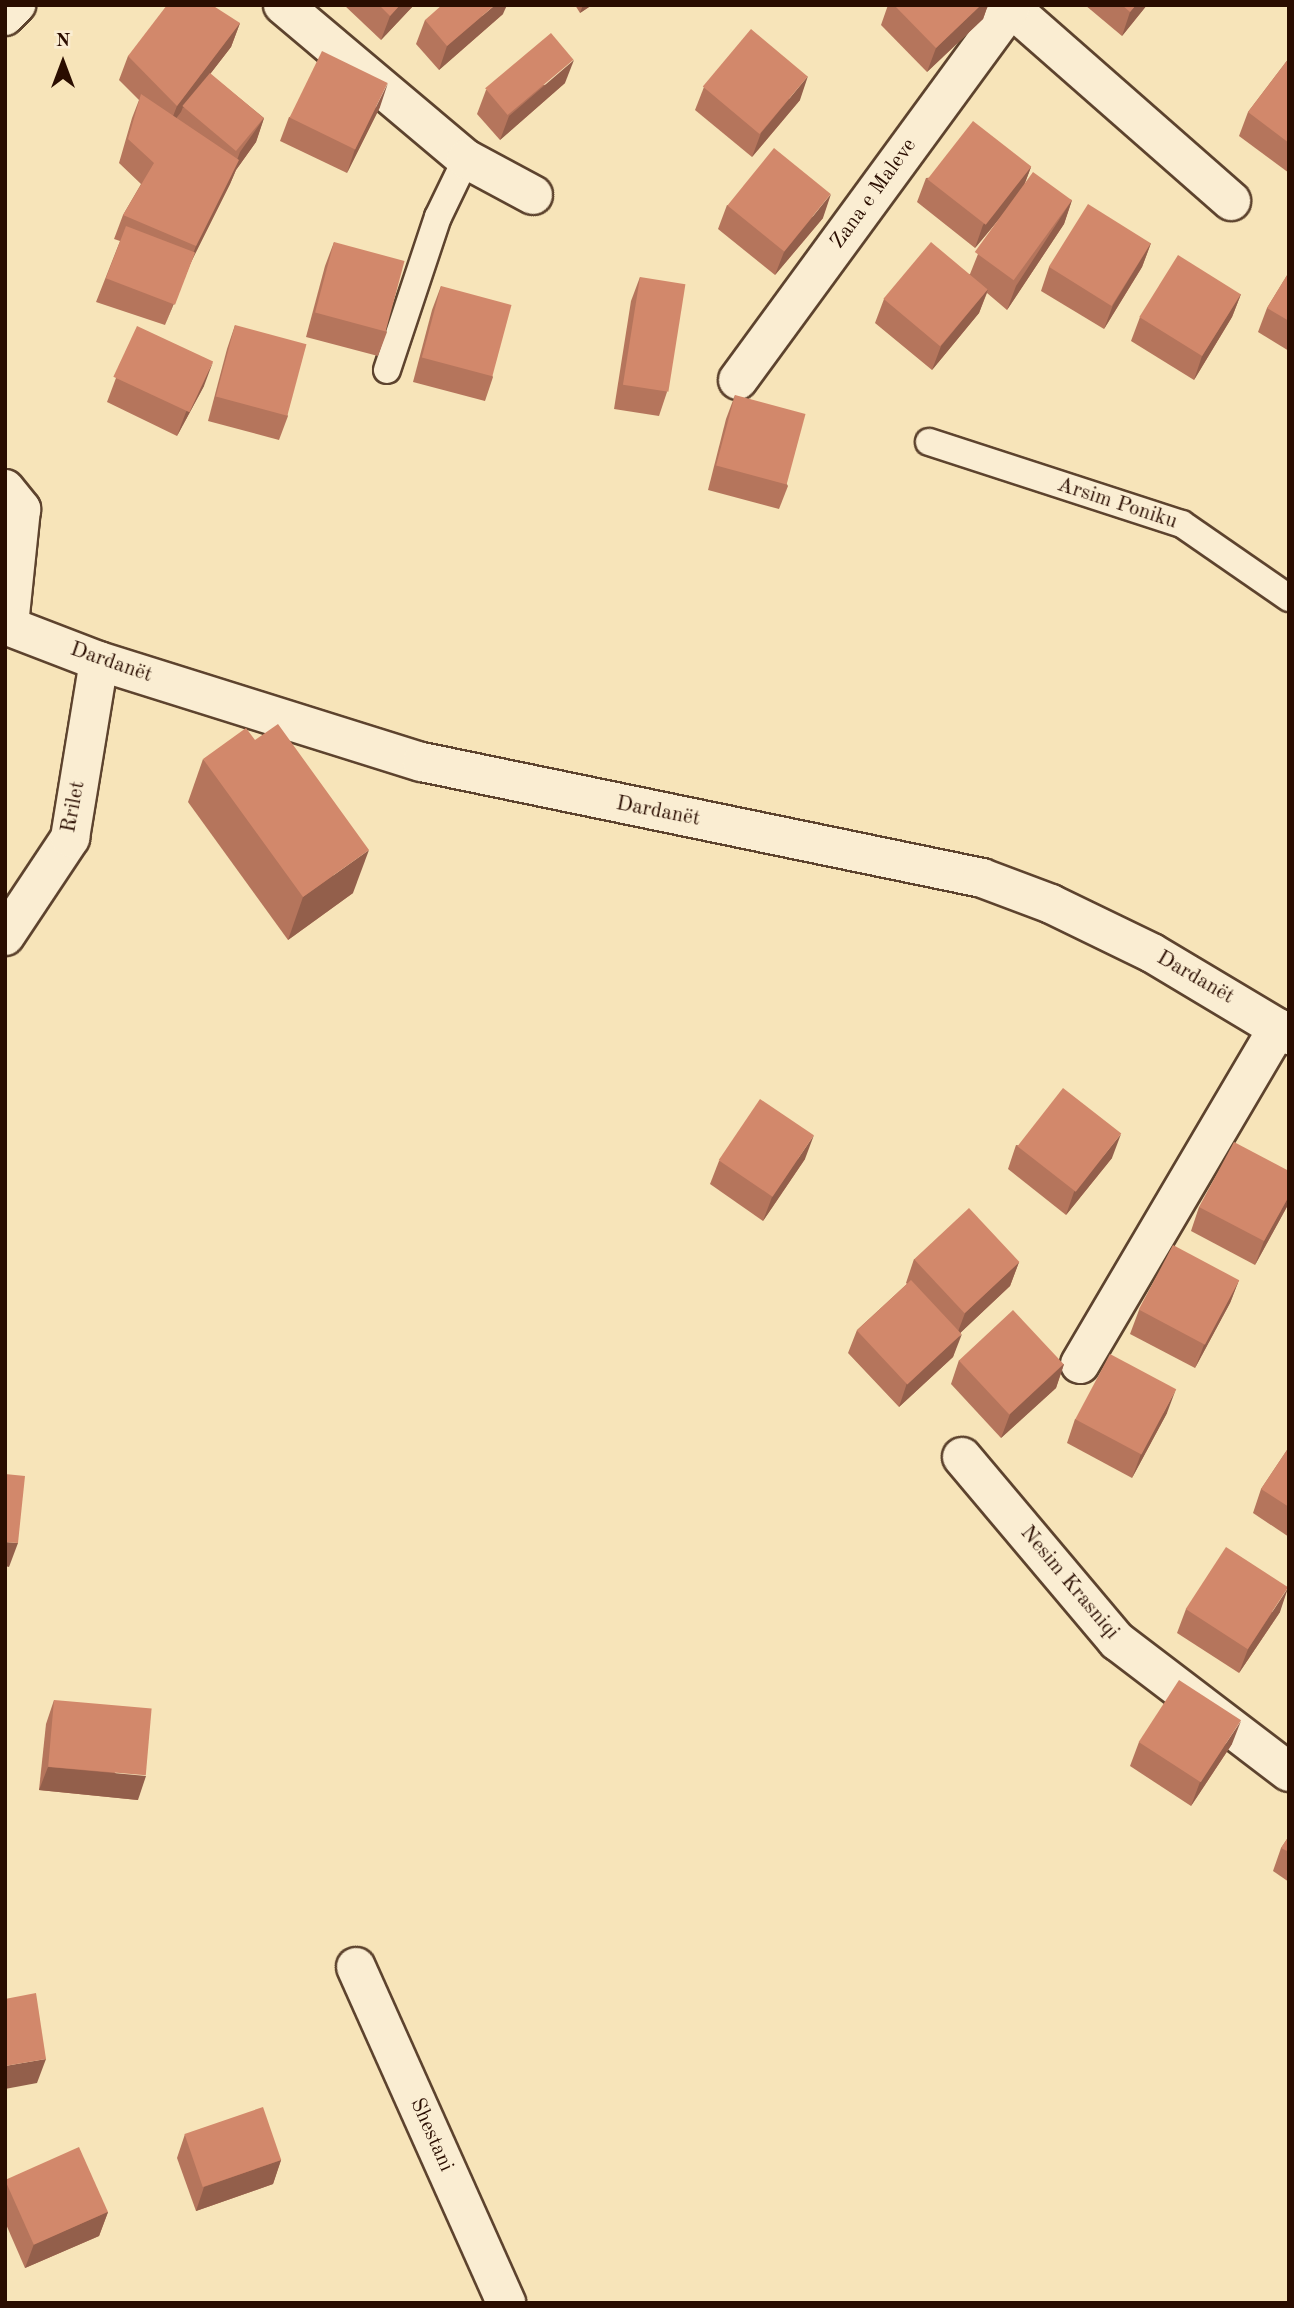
<!DOCTYPE html>
<meta charset="utf-8">
<style>
body{margin:0}
#map{position:relative;width:1294px;height:2308px;overflow:hidden;background:#f7e4b9;font-family:"Old Standard TT",serif}
div>[style]{position:absolute}
[style*='--x']{left:calc(var(--x)*1px);top:calc(var(--y)*1px);width:calc(var(--w)*1px);rotate:calc(var(--a)*1deg)}
.roads{filter:drop-shadow(2px 0 #5d432e) drop-shadow(-2px 0 #5d432e) drop-shadow(0 2px #5d432e) drop-shadow(0 -2px #5d432e)}
.service>*{height:26px;margin:-13px;padding:0 13px;transform-origin:13px;border-radius:13px;background:#faedd2}
.minor>*{height:38px;margin:-19px;padding:0 19px;transform-origin:19px;border-radius:19px;background:#faedd2}
.wall>*{inset:0;background:#b5755c}
.shaded-wall>*{inset:0;background:#935f4b}
.building>*{inset:0;background:#d2886b;transform-origin:0 0}
span{translate:-50% -50%;white-space:nowrap;text-align:center;line-height:1.15;-webkit-text-stroke:6px #faedd2;paint-order:stroke}
.street-label{font-size:21px;color:#2a0d00}
.frame{position:absolute;inset:0;border:7px solid #2a0d00;pointer-events:none}
.north{position:absolute;left:28px;top:28px;width:70px;height:70px;-webkit-text-stroke:5px #faedd2;paint-order:stroke;rotate:0deg;font-size:19px;font-weight:700;line-height:28px;text-align:center;color:#2a0d00}
.north::after{content:'';display:block;margin:auto;width:24px;height:32px;background:#2a0d00;clip-path:polygon(50% 0,100% 100%,50% 72%,0 100%)}
</style>
<div id="map">
<div class="roads">
<div class="service">
<div style="--x:387;--y:370;--w:161;--a:-71.6"></div>
<div style="--x:438;--y:217;--w:64;--a:-64.2"></div>
<div style="--x:929;--y:442;--w:266;--a:18"></div>
<div style="--x:1182;--y:524;--w:130;--a:34.7"></div>
</div>
<div class="minor">
<div style="--x:283;--y:5;--w:239;--a:40.1"></div>
<div style="--x:466;--y:159;--w:76;--a:28.2"></div>
<div style="--x:1008;--y:5;--w:297;--a:41.3"></div>
<div style="--x:5;--y:16;--w:16;--a:-45"></div>
<div style="--x:738;--y:380;--w:461;--a:-53.8"></div>
<div style="--x:5;--y:489;--w:26;--a:51"></div>
<div style="--x:21;--y:509;--w:118;--a:95.9"></div>
<div style="--x:5;--y:625;--w:101;--a:21"></div>
<div style="--x:99;--y:661;--w:338;--a:17.4"></div>
<div style="--x:422;--y:762;--w:572;--a:11.7"></div>
<div style="--x:982;--y:878;--w:74;--a:20.6"></div>
<div style="--x:1051;--y:904;--w:112;--a:25.9"></div>
<div style="--x:1152;--y:953;--w:160;--a:30.9"></div>
<div style="--x:5;--y:936;--w:118;--a:-56.4"></div>
<div style="--x:70;--y:838;--w:179;--a:-80.7"></div>
<div style="--x:1080;--y:1364;--w:390;--a:-59.5"></div>
<div style="--x:962;--y:1457;--w:241;--a:49.9"></div>
<div style="--x:1117;--y:1641;--w:216;--a:37.3"></div>
<div style="--x:356;--y:1967;--w:368;--a:65.9"></div>
</div>
</div>
<div class="wall">
<div style="clip-path:polygon(344px 5px,414px 5px,381px 40px)"></div>
<div style="clip-path:polygon(575px 5px,592px 5px,580px 13px)"></div>
<div style="clip-path:polygon(888px 5px,988px 5px,983px 19px,927px 72px,881px 25px)"></div>
<div style="clip-path:polygon(1085px 5px,1147px 5px,1122px 36px)"></div>
<div style="clip-path:polygon(503px 14px,439px 70px,416px 44px,425px 20px)"></div>
<div style="clip-path:polygon(240px 23px,231px 47px,210px 74px,264px 118px,256px 142px,236px 170px,230px 184px,191px 262px,165px 325px,96px 302px,120px 241px,114px 239px,123px 215px,141px 184px,119px 163px,132px 118px,139px 100px,119px 80px,128px 56px)"></div>
<div style="clip-path:polygon(1289px 58px,1289px 173px,1239px 136px,1248px 112px)"></div>
<div style="clip-path:polygon(565px 83px,500px 140px,477px 114px,486px 90px)"></div>
<div style="clip-path:polygon(704px 87px,800px 100px,752px 157px,695px 110px)"></div>
<div style="clip-path:polygon(380px 107px,347px 173px,280px 141px,289px 117px)"></div>
<div style="clip-path:polygon(1031px 167px,1024px 185px,1072px 200px,1064px 224px,1007px 310px,987px 293px,979px 313px,932px 370px,875px 323px,884px 299px,970px 274px,978px 254px,1011px 205px,975px 248px,917px 202px,926px 178px)"></div>
<div style="clip-path:polygon(727px 205px,823px 218px,775px 275px,718px 229px)"></div>
<div style="clip-path:polygon(334px 242px,387px 332px,378px 356px,306px 337px,325px 266px)"></div>
<div style="clip-path:polygon(1151px 243px,1142px 267px,1104px 329px,1041px 291px,1049px 267px)"></div>
<div style="clip-path:polygon(1289px 272px,1289px 351px,1258px 332px,1267px 308px)"></div>
<div style="clip-path:polygon(640px 277px,667px 392px,659px 416px,614px 409px,631px 301px)"></div>
<div style="clip-path:polygon(441px 286px,493px 377px,485px 401px,413px 382px,432px 310px)"></div>
<div style="clip-path:polygon(1241px 294px,1232px 317px,1194px 380px,1131px 341px,1140px 317px)"></div>
<div style="clip-path:polygon(235px 325px,288px 416px,279px 440px,208px 421px,227px 349px)"></div>
<div style="clip-path:polygon(116px 378px,204px 386px,177px 436px,107px 402px)"></div>
<div style="clip-path:polygon(735px 395px,788px 486px,779px 509px,708px 490px,726px 419px)"></div>
<div style="clip-path:polygon(203px 759px,353px 893px,288px 940px,188px 802px)"></div>
<div style="clip-path:polygon(1016px 1145px,1112px 1158px,1066px 1215px,1008px 1169px)"></div>
<div style="clip-path:polygon(805px 1159px,763px 1221px,710px 1184px,719px 1161px)"></div>
<div style="clip-path:polygon(1289px 1171px,1289px 1203px,1255px 1265px,1191px 1231px,1199px 1207px)"></div>
<div style="clip-path:polygon(914px 1259px,1019px 1262px,1010px 1286px,961px 1332px,953px 1357px,899px 1407px,848px 1353px,857px 1330px,907px 1284px,906px 1283px)"></div>
<div style="clip-path:polygon(1239px 1280px,1230px 1303px,1195px 1368px,1130px 1334px,1139px 1310px)"></div>
<div style="clip-path:polygon(959px 1360px,1064px 1364px,1056px 1388px,1001px 1438px,951px 1384px)"></div>
<div style="clip-path:polygon(1167px 1413px,1132px 1478px,1067px 1443px,1075px 1419px)"></div>
<div style="clip-path:polygon(1289px 1447px,1289px 1537px,1253px 1513px,1261px 1489px)"></div>
<div style="clip-path:polygon(1186px 1609px,1280px 1612px,1239px 1673px,1177px 1633px)"></div>
<div style="clip-path:polygon(54px 1700px,138px 1800px,39px 1790px,46px 1724px)"></div>
<div style="clip-path:polygon(1139px 1742px,1232px 1744px,1191px 1806px,1130px 1766px)"></div>
<div style="clip-path:polygon(1289px 1836px,1289px 1882px,1273px 1871px,1281px 1848px)"></div>
<div style="clip-path:polygon(185px 2134px,281px 2160px,273px 2184px,196px 2211px,177px 2158px)"></div>
<div style="clip-path:polygon(5px 2180px,108px 2212px,99px 2236px,25px 2268px,5px 2222px)"></div>
</div>
<div class="shaded-wall">
<div style="clip-path:polygon(400px 5px,414px 5px,381px 40px,390px 16px)"></div>
<div style="clip-path:polygon(495px 5px,507px 5px,503px 14px,439px 70px,447px 46px)"></div>
<div style="clip-path:polygon(583px 5px,592px 5px,580px 13px)"></div>
<div style="clip-path:polygon(981px 5px,988px 5px,983px 19px,927px 72px,936px 48px)"></div>
<div style="clip-path:polygon(1136px 5px,1147px 5px,1122px 36px,1130px 12px)"></div>
<div style="clip-path:polygon(240px 23px,231px 47px,184px 108px,183px 107px,181px 112px,168px 129px,177px 106px)"></div>
<div style="clip-path:polygon(574px 60px,565px 83px,500px 140px,509px 116px)"></div>
<div style="clip-path:polygon(808px 76px,800px 100px,752px 157px,761px 133px)"></div>
<div style="clip-path:polygon(388px 83px,380px 107px,347px 173px,355px 149px)"></div>
<div style="clip-path:polygon(264px 118px,256px 142px,236px 170px,230px 184px,191px 262px,165px 325px,196px 246px,231px 176px,240px 152px)"></div>
<div style="clip-path:polygon(1031px 167px,1022px 191px,975px 248px,983px 225px)"></div>
<div style="clip-path:polygon(831px 194px,823px 218px,775px 275px,784px 252px)"></div>
<div style="clip-path:polygon(1072px 200px,1064px 224px,1007px 310px,1016px 286px)"></div>
<div style="clip-path:polygon(1151px 243px,1142px 267px,1104px 329px,1113px 305px)"></div>
<div style="clip-path:polygon(988px 289px,979px 313px,932px 370px,941px 346px)"></div>
<div style="clip-path:polygon(1241px 294px,1232px 317px,1194px 380px,1202px 356px)"></div>
<div style="clip-path:polygon(213px 362px,204px 386px,177px 436px,186px 412px)"></div>
<div style="clip-path:polygon(369px 850px,353px 893px,288px 940px,303px 897px)"></div>
<div style="clip-path:polygon(1121px 1134px,1112px 1158px,1066px 1215px,1074px 1192px)"></div>
<div style="clip-path:polygon(814px 1135px,805px 1159px,763px 1221px,772px 1197px)"></div>
<div style="clip-path:polygon(1289px 1196px,1289px 1203px,1255px 1265px,1264px 1241px)"></div>
<div style="clip-path:polygon(1019px 1262px,1010px 1286px,956px 1337px,965px 1313px)"></div>
<div style="clip-path:polygon(1239px 1280px,1230px 1303px,1195px 1368px,1204px 1345px)"></div>
<div style="clip-path:polygon(962px 1334px,953px 1357px,899px 1407px,907px 1383px)"></div>
<div style="clip-path:polygon(1064px 1364px,1056px 1388px,1001px 1438px,1010px 1414px)"></div>
<div style="clip-path:polygon(1176px 1389px,1167px 1413px,1132px 1478px,1141px 1454px)"></div>
<div style="clip-path:polygon(5px 1542px,18px 1543px,9px 1567px,5px 1566px)"></div>
<div style="clip-path:polygon(1288px 1588px,1280px 1612px,1239px 1673px,1248px 1649px)"></div>
<div style="clip-path:polygon(1241px 1721px,1232px 1744px,1191px 1806px,1200px 1782px)"></div>
<div style="clip-path:polygon(48px 1767px,146px 1776px,138px 1800px,39px 1790px)"></div>
<div style="clip-path:polygon(46px 2059px,37px 2083px,5px 2089px,5px 2066px)"></div>
<div style="clip-path:polygon(281px 2160px,273px 2184px,196px 2211px,204px 2187px)"></div>
<div style="clip-path:polygon(108px 2212px,99px 2236px,25px 2268px,34px 2244px)"></div>
</div>
<div class="building">
<div style="clip-path:polygon(167px 5px,212px 5px,240px 23px,177px 106px,128px 56px)"></div>
<div style="clip-path:polygon(379px 5px,400px 5px,390px 16px)"></div>
<div style="clip-path:polygon(442px 5px,495px 5px,447px 46px,425px 20px)"></div>
<div style="clip-path:polygon(894px 5px,981px 5px,936px 48px)"></div>
<div style="clip-path:polygon(1122px 5px,1136px 5px,1130px 12px)"></div>
<div style="left:751px;top:29px;width:74px;height:75px;rotate:40deg"></div>
<div style="left:551px;top:33px;width:35px;height:86px;rotate:50deg"></div>
<div style="left:322px;top:51px;width:73px;height:74px;rotate:26deg"></div>
<div style="clip-path:polygon(1289px 58px,1289px 143px,1248px 112px)"></div>
<div style="left:210px;top:73px;width:70px;height:43px;rotate:40deg"></div>
<div style="clip-path:polygon(141px 94px,239px 160px,196px 246px,123px 215px,154px 163px,128px 139px)"></div>
<div style="left:973px;top:121px;width:74px;height:74px;rotate:38deg"></div>
<div style="left:774px;top:148px;width:73px;height:74px;rotate:39deg"></div>
<div style="left:1033px;top:172px;width:48px;height:99px;rotate:36deg"></div>
<div style="left:1088px;top:204px;width:74px;height:74px;rotate:32deg"></div>
<div style="left:126px;top:226px;width:74px;height:56px;rotate:21deg"></div>
<div style="left:334px;top:242px;width:73px;height:73px;rotate:15deg"></div>
<div style="left:931px;top:242px;width:74px;height:74px;rotate:40deg"></div>
<div style="left:1178px;top:255px;width:74px;height:73px;rotate:32deg"></div>
<div style="clip-path:polygon(1289px 272px,1289px 321px,1267px 308px)"></div>
<div style="left:640px;top:277px;width:46px;height:109px;rotate:9deg"></div>
<div style="left:441px;top:286px;width:73px;height:74px;rotate:15deg"></div>
<div style="left:235px;top:325px;width:74px;height:74px;rotate:15deg"></div>
<div style="left:137px;top:326px;width:84px;height:56px;rotate:25deg"></div>
<div style="left:735px;top:395px;width:73px;height:73px;rotate:15deg"></div>
<div style="clip-path:polygon(278px 724px,369px 850px,303px 897px,203px 759px,246px 728px,255px 740px)"></div>
<div style="left:1063px;top:1088px;width:74px;height:74px;rotate:38deg"></div>
<div style="left:760px;top:1099px;width:65px;height:74px;rotate:34deg"></div>
<div style="clip-path:polygon(1234px 1142px,1289px 1171px,1289px 1196px,1264px 1241px,1199px 1207px)"></div>
<div style="left:969px;top:1208px;width:74px;height:75px;rotate:47deg"></div>
<div style="left:1173px;top:1245px;width:75px;height:73px;rotate:28deg"></div>
<div style="left:911px;top:1280px;width:74px;height:74px;rotate:47deg"></div>
<div style="left:1013px;top:1310px;width:74px;height:74px;rotate:47deg"></div>
<div style="left:1110px;top:1354px;width:75px;height:74px;rotate:28deg"></div>
<div style="clip-path:polygon(1289px 1447px,1289px 1507px,1261px 1489px)"></div>
<div style="clip-path:polygon(5px 1474px,25px 1476px,18px 1543px,5px 1542px)"></div>
<div style="left:1226px;top:1547px;width:74px;height:74px;rotate:33deg"></div>
<div style="left:1179px;top:1680px;width:74px;height:74px;rotate:33deg"></div>
<div style="left:54px;top:1700px;width:98px;height:67px;rotate:5deg"></div>
<div style="clip-path:polygon(1289px 1836px,1289px 1852px,1281px 1848px)"></div>
<div style="clip-path:polygon(36px 1993px,46px 2059px,5px 2066px,5px 1999px)"></div>
<div style="left:263px;top:2107px;width:56px;height:83px;rotate:71deg"></div>
<div style="left:79px;top:2147px;width:71px;height:81px;rotate:66deg"></div>
</div>
<div class="street-label">
<span style="left:874px;top:194px;rotate:-54deg">Zana e Maleve</span>
<span style="left:1117px;top:504px;rotate:18deg">Arsim Poniku</span>
<span style="left:111px;top:663px;rotate:19deg">Dardanët</span>
<span style="left:74px;top:807px;rotate:-79deg">Rrilet</span>
<span style="left:658px;top:812px;rotate:11deg">Dardanët</span>
<span style="left:1195px;top:978px;rotate:30deg">Dardanët</span>
<span style="left:1069px;top:1583px;rotate:50deg">Nesim Krasniqi</span>
<span style="left:431px;top:2135px;rotate:66deg">Shestani</span>
</div>
<div class="frame"></div>
<div class="north">N</div>
</div>
